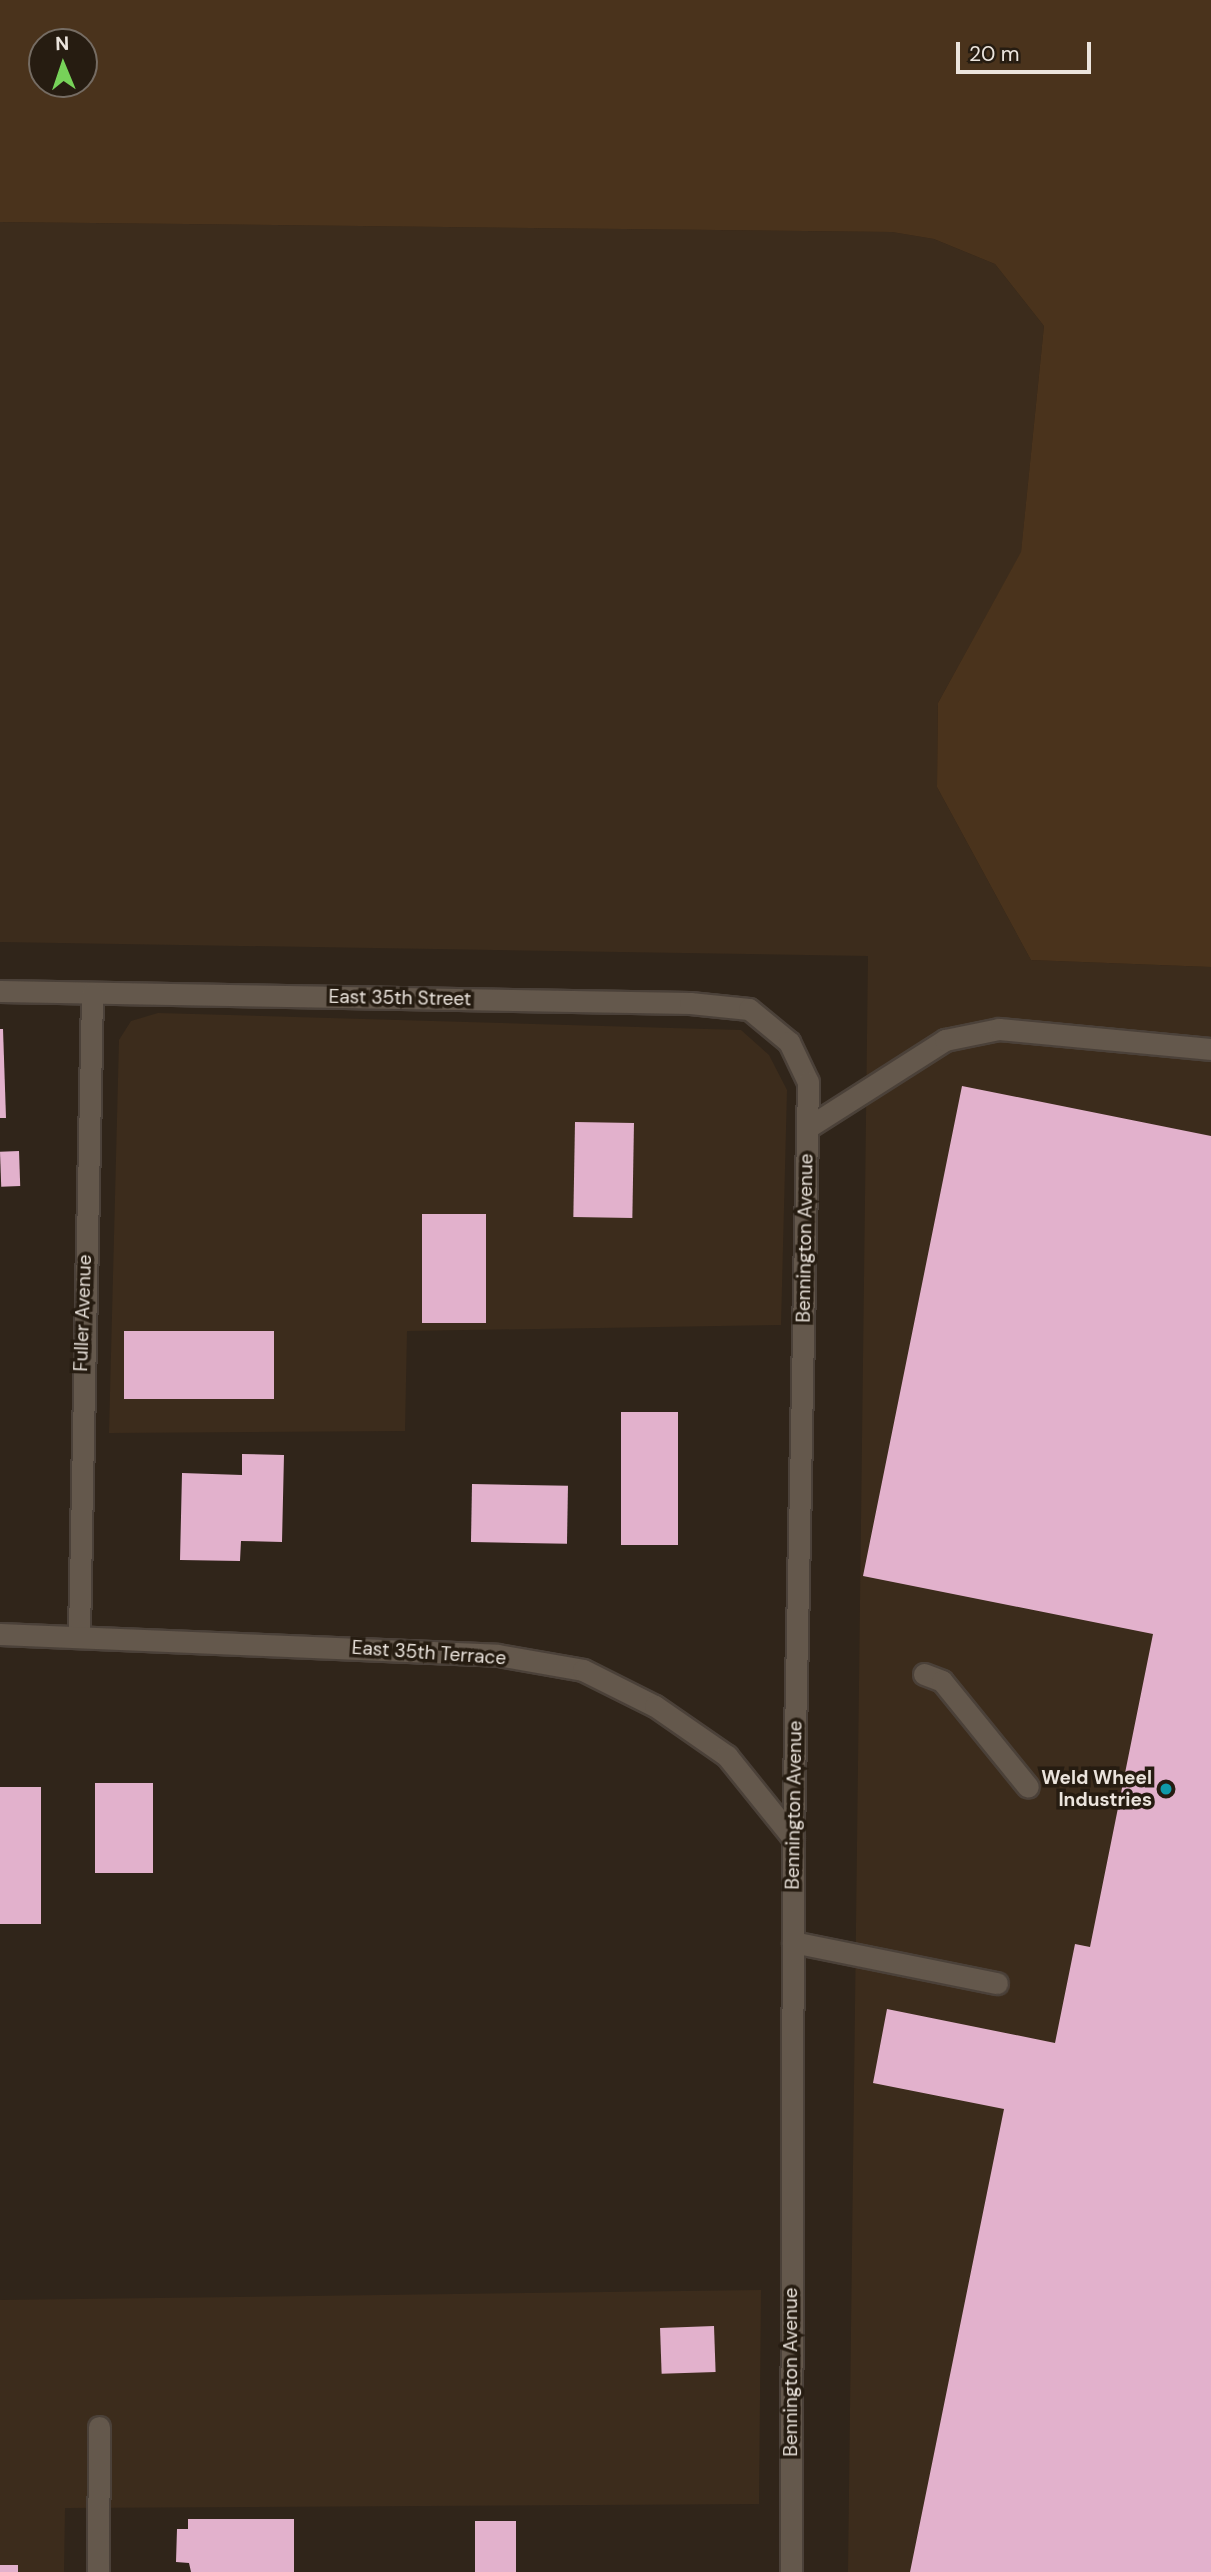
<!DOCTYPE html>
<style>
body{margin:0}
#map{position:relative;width:1211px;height:2572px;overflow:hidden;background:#30251a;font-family:"DM Sans",sans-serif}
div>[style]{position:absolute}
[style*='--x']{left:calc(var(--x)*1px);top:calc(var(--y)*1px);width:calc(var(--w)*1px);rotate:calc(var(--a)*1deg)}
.built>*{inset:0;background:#3c2c1c}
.green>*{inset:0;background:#4a331c}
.building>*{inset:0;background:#e2b1cc;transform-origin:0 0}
.roads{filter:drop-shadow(2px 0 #4b4139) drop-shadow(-2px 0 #4b4139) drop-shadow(0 2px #4b4139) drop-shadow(0 -2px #4b4139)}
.lane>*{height:21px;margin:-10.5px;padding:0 10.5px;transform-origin:10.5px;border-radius:10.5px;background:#64584c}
.street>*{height:21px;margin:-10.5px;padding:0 10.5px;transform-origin:10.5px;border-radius:10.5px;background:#64584c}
.dots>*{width:19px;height:19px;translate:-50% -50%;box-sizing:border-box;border:4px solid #261c11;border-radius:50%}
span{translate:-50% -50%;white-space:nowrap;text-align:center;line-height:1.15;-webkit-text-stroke:7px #261c11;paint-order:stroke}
.street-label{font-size:19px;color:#ebe4dd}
.poi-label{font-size:19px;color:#ebe4dd;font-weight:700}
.right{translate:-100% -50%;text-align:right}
.north{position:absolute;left:28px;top:28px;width:70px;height:70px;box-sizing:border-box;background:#261c11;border:2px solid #756c63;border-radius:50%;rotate:358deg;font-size:19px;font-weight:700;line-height:28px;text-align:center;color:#ebe4dd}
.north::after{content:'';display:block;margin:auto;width:24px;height:32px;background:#77d259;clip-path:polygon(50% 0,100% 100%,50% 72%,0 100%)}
.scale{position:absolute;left:956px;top:42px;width:135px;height:32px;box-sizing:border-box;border:4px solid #ebe4dd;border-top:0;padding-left:9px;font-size:21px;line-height:24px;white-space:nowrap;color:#ebe4dd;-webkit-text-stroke:5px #261c11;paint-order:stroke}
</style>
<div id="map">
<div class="built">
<div style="clip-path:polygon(0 222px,892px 232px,934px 239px,995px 264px,1044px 326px,1021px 553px,938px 703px,937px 787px,1031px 960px,1211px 967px,1211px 2572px,848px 2572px,868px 956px,0 942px)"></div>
<div style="clip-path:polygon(158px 1013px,741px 1030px,769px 1055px,787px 1090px,781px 1325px,407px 1331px,405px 1431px,109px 1433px,119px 1040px,131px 1021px)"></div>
<div style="clip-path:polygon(761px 2290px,759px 2504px,65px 2508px,64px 2572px,0 2572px,0 2300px)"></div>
</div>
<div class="green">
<div style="clip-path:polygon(evenodd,0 0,1211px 0,1211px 967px,1031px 960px,937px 787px,938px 703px,1021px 552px,1044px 326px,995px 264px,934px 239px,892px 232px,0 222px,0 0,84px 42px,84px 84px,42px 84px,42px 42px,84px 42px)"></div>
</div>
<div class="building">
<div style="clip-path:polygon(0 1029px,3px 1029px,6px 1118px,0 1118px)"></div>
<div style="clip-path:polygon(962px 1086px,1211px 1136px,1211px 2572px,910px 2572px,1004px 2109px,873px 2083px,887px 2009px,1055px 2043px,1075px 1944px,1090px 1947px,1153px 1634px,863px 1576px)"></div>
<div style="left:575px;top:1122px;width:59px;height:95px;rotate:1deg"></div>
<div style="left:19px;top:1151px;width:35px;height:19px;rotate:88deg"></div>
<div style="left:422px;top:1214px;width:64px;height:109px"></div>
<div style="left:124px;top:1331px;width:150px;height:68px"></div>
<div style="left:621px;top:1412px;width:57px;height:133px"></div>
<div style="clip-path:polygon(242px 1454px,284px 1455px,282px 1542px,241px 1541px,240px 1561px,180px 1560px,182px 1473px,242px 1475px)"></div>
<div style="left:472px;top:1484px;width:96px;height:58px;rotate:1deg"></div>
<div style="left:95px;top:1783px;width:58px;height:90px"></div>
<div style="left:41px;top:1787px;width:137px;height:41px;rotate:90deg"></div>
<div style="left:714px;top:2326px;width:46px;height:54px;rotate:88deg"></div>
<div style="clip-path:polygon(188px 2519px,294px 2519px,294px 2572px,191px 2572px,189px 2563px,176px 2562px,177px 2529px,188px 2529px)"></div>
<div style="left:475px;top:2521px;width:41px;height:51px"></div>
<div style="left:0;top:2565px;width:18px;height:7px"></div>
</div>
<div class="roads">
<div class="lane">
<div style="--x:807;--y:1128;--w:164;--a:-32.5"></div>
<div style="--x:945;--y:1040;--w:55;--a:-11.5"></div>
<div style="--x:999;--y:1029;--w:213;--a:5.4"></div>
<div style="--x:924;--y:1674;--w:19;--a:21"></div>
<div style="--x:942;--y:1681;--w:136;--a:50.9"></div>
<div style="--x:793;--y:1942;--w:208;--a:11.4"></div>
</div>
<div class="street">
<div style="--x:0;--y:991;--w:690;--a:1"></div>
<div style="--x:690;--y:1003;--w:59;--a:5.8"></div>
<div style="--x:749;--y:1009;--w:52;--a:39.5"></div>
<div style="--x:789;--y:1042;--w:44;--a:64.6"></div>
<div style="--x:808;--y:1082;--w:756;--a:91.14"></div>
<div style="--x:793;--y:1838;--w:734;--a:90.16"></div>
<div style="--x:79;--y:1632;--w:639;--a:-88.83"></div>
<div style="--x:0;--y:1634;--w:498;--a:2.4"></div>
<div style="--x:498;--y:1655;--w:86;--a:10"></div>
<div style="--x:583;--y:1670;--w:80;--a:26.6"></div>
<div style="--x:655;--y:1706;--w:88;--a:34.8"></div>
<div style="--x:727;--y:1756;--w:105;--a:51.2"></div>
<div style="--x:98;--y:2572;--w:145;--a:-89.6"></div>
</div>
</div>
<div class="dots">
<div style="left:1166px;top:1789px;background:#0f9aa8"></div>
</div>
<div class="street-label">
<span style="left:400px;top:998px;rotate:1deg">East 35th Street</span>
<span style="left:805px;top:1238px;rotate:-89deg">Bennington Avenue</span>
<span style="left:83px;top:1313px;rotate:-88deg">Fuller Avenue</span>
<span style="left:429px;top:1653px;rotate:4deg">East 35th Terrace</span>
<span style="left:794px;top:1805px;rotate:-89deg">Bennington Avenue</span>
<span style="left:791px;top:2372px;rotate:-90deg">Bennington Avenue</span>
</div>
<div class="poi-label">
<span class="right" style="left:1152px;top:1789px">Weld Wheel<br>Industries</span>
</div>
<div class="north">N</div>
<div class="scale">20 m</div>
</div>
